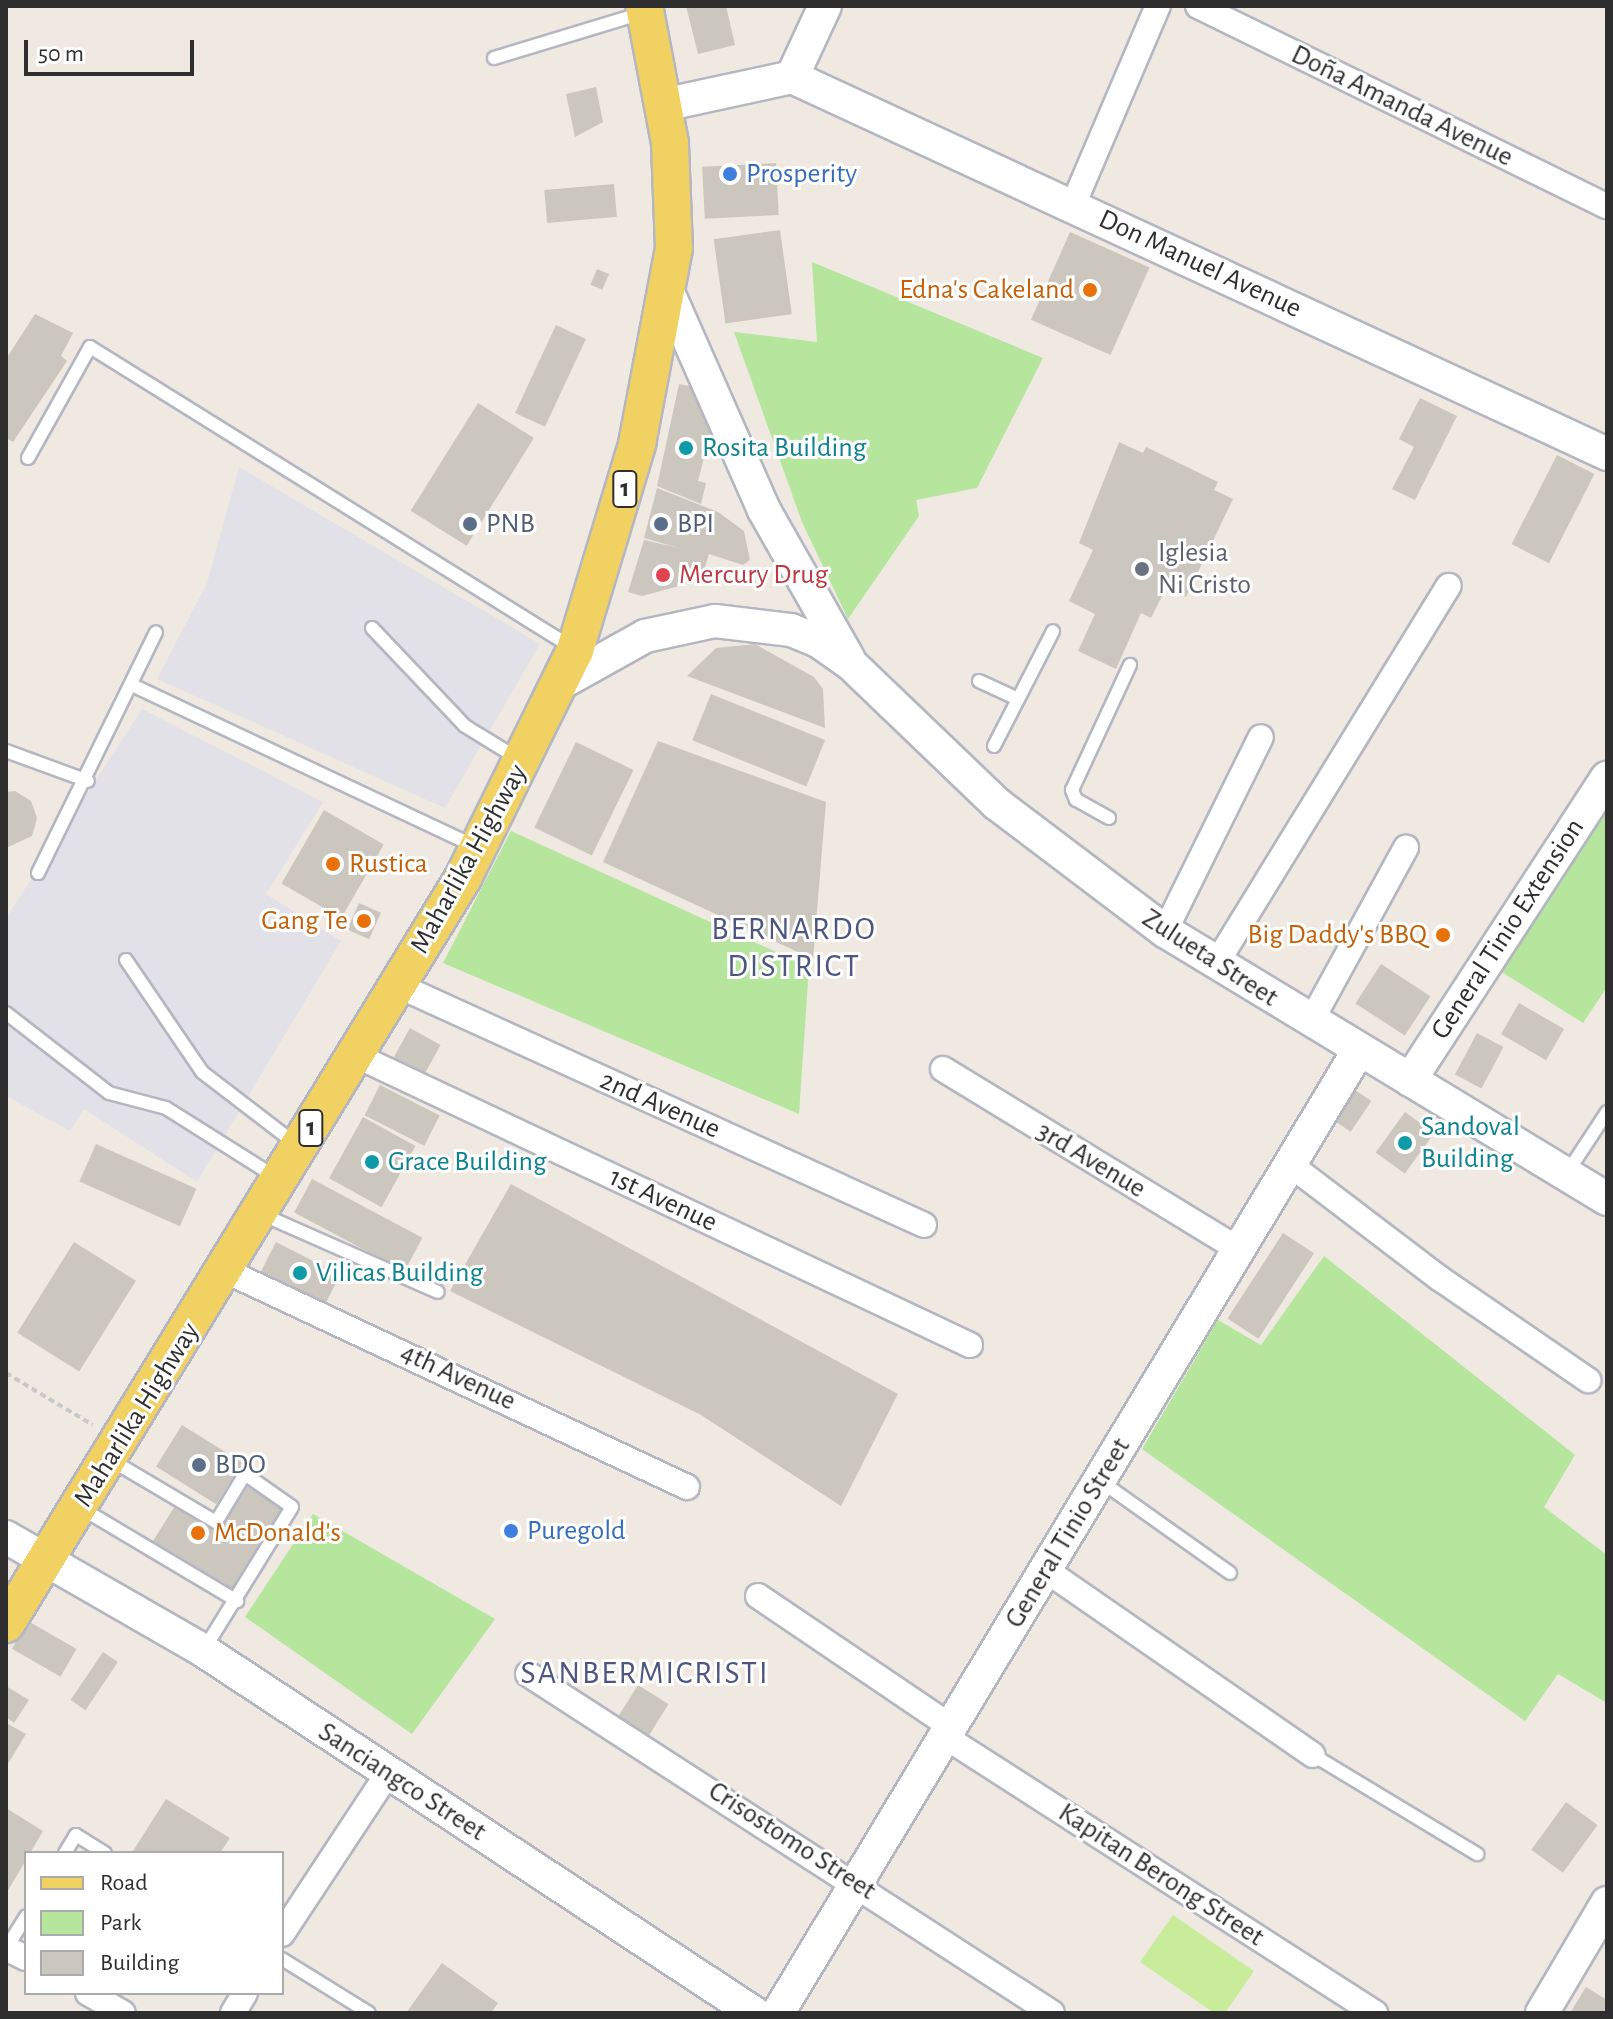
<!DOCTYPE html>
<meta charset="utf-8">
<style>
body{margin:0}
#map{position:relative;width:1613px;height:2019px;overflow:hidden;background:#efe9e1;font-family:"Alegreya Sans",sans-serif}
div>[style]{position:absolute}
[style*='--x']{left:calc(var(--x)*1px);top:calc(var(--y)*1px);width:calc(var(--w)*1px);rotate:calc(var(--a)*1deg)}
.industrial>*{inset:0;background:#e3e1e8}
.green>*{inset:0;background:#b6e59e}
.pitch>*{inset:0;background:#c9ec9a}
.building>*{inset:0;background:#cbc7bf;transform-origin:0 0}
.path>*{height:4px;margin-top:-2px;transform-origin:0;background:repeating-linear-gradient(90deg,#c9c9c9 0 6px,transparent 0 10px)}
.roads{filter:drop-shadow(2px 0 #b4b7c1) drop-shadow(-2px 0 #b4b7c1) drop-shadow(0 2px #b4b7c1) drop-shadow(0 -2px #b4b7c1)}
.lane>*{height:12px;margin:-6px;padding:0 6px;transform-origin:6px;border-radius:6px;background:#fff}
.street>*{height:24px;margin:-12px;padding:0 12px;transform-origin:12px;border-radius:12px;background:#fff}
.secondary>*{height:32px;margin:-16px;padding:0 16px;transform-origin:16px;border-radius:16px;background:#fff}
.primary>*{height:36px;margin:-18px;padding:0 18px;transform-origin:18px;border-radius:18px;background:#f2d163}
.dots>*{width:22px;height:22px;translate:-50% -50%;box-sizing:border-box;border:4px solid #fff;border-radius:50%}
span{translate:-50% -50%;white-space:nowrap;text-align:center;line-height:1.15;-webkit-text-stroke:6px #fff;paint-order:stroke}
.shield-label span{padding:2px 6px;background:#fff;border:2px solid;border-radius:6px;-webkit-text-stroke-width:0}
.shield-label{font-size:26px;color:#2e2e2e;font-weight:700}
.street-label{font-size:28px;color:#2e2e2e}
.shop-label{font-size:28px;color:#366cbe}
.left{translate:0 -50%;text-align:left}
.food-label{font-size:28px;color:#c56008}
.right{translate:-100% -50%;text-align:right}
.culture-label{font-size:28px;color:#0d838f}
.service-label{font-size:28px;color:#4e5e75}
.worship-label{font-size:28px;color:#5b616d}
.health-label{font-size:28px;color:#be3a42}
.quarter-label{font-size:32px;color:#4d5680;letter-spacing:2px}
.frame{position:absolute;inset:0;border:8px solid #2e2e2e;pointer-events:none}
.legend{position:absolute;left:24px;top:1851px;width:260px;height:144px;box-sizing:border-box;background:#fff;border:2px solid #ababab;margin:0;padding:10px 14px;list-style:none;font-size:24px;color:#2e2e2e}
.legend li{display:flex;align-items:center;gap:16px;height:40px}
.legend b{width:40px;border:2px solid #ababab}
.scale{position:absolute;left:24px;top:40px;width:170px;height:36px;box-sizing:border-box;border:4px solid #2e2e2e;border-top:0;padding-left:10px;font-size:24px;line-height:28px;white-space:nowrap;color:#2e2e2e;-webkit-text-stroke:6px #fff;paint-order:stroke}
</style>
<div id="map">
<div class="industrial">
<div style="clip-path:polygon(239px 467px,540px 644px,445px 808px,157px 679px,207px 583px)"></div>
<div style="clip-path:polygon(142px 709px,323px 802px,266px 894px,341px 941px,197px 1182px,84px 1109px,70px 1131px,6px 1096px,6px 918px)"></div>
</div>
<div class="green">
<div style="clip-path:polygon(812px 262px,1043px 358px,977px 488px,916px 500px,919px 516px,848px 619px,802px 522px,734px 332px,817px 342px)"></div>
<div style="clip-path:polygon(1607px 797px,1607px 987px,1583px 1023px,1497px 969px)"></div>
<div style="clip-path:polygon(511px 831px,809px 967px,799px 1114px,443px 963px)"></div>
<div style="clip-path:polygon(1324px 1256px,1575px 1455px,1544px 1507px,1607px 1555px,1607px 1703px,1558px 1674px,1525px 1721px,1142px 1449px,1218px 1320px,1261px 1345px)"></div>
<div style="clip-path:polygon(313px 1514px,495px 1619px,412px 1734px,245px 1617px)"></div>
</div>
<div class="pitch">
<div style="clip-path:polygon(1173px 1915px,1254px 1971px,1225px 2013px,1214px 2013px,1140px 1962px)"></div>
</div>
<div class="building">
<div style="clip-path:polygon(686px 6px,726px 6px,735px 45px,698px 54px)"></div>
<div style="clip-path:polygon(596px 87px,603px 122px,575px 137px,566px 94px)"></div>
<div style="left:776px;top:163px;width:52px;height:74px;rotate:87deg"></div>
<div style="left:614px;top:184px;width:33px;height:70px;rotate:85deg"></div>
<div style="left:780px;top:230px;width:85px;height:67px;rotate:82deg"></div>
<div style="left:1070px;top:232px;width:87px;height:96px;rotate:24deg"></div>
<div style="left:597px;top:269px;width:13px;height:17px;rotate:23deg"></div>
<div style="clip-path:polygon(35px 314px,73px 333px,61px 356px,67px 361px,13px 442px,6px 438px,6px 359px)"></div>
<div style="left:556px;top:325px;width:33px;height:97px;rotate:25deg"></div>
<div style="clip-path:polygon(679px 384px,709px 390px,715px 415px,698px 481px,706px 483px,701px 504px,657px 486px)"></div>
<div style="clip-path:polygon(1420px 398px,1457px 416px,1415px 500px,1392px 489px,1414px 447px,1399px 439px)"></div>
<div style="left:478px;top:403px;width:66px;height:127px;rotate:32deg"></div>
<div style="clip-path:polygon(1119px 442px,1143px 453px,1146px 447px,1218px 482px,1214px 490px,1233px 499px,1186px 597px,1166px 588px,1151px 618px,1141px 613px,1116px 669px,1078px 651px,1095px 614px,1069px 601px,1093px 550px,1079px 543px)"></div>
<div style="left:1557px;top:455px;width:42px;height:100px;rotate:27deg"></div>
<div style="clip-path:polygon(657px 488px,718px 512px,744px 531px,750px 560px,743px 565px,709px 554px,701px 580px,642px 596px,628px 592px,644px 540px,679px 548px,644px 538px)"></div>
<div style="clip-path:polygon(755px 644px,814px 677px,823px 689px,825px 728px,687px 676px,716px 648px)"></div>
<div style="left:711px;top:694px;width:123px;height:50px;rotate:22deg"></div>
<div style="clip-path:polygon(658px 741px,826px 802px,813px 959px,603px 862px)"></div>
<div style="left:576px;top:742px;width:64px;height:95px;rotate:26deg"></div>
<div style="clip-path:polygon(15px 791px,31px 801px,37px 818px,32px 836px,6px 848px,6px 792px)"></div>
<div style="left:324px;top:810px;width:69px;height:85px;rotate:30deg"></div>
<div style="left:359px;top:903px;width:24px;height:29px;rotate:24deg"></div>
<div style="left:1381px;top:964px;width:59px;height:47px;rotate:33deg"></div>
<div style="left:1519px;top:1003px;width:52px;height:36px;rotate:30deg"></div>
<div style="left:410px;top:1028px;width:35px;height:34px;rotate:29deg"></div>
<div style="left:1477px;top:1033px;width:30px;height:47px;rotate:28deg"></div>
<div style="left:380px;top:1085px;width:67px;height:34px;rotate:27deg"></div>
<div style="left:1349px;top:1086px;width:27px;height:37px;rotate:34deg"></div>
<div style="left:1405px;top:1112px;width:36px;height:50px;rotate:36deg"></div>
<div style="left:363px;top:1117px;width:60px;height:70px;rotate:29deg"></div>
<div style="left:96px;top:1144px;width:110px;height:41px;rotate:24deg"></div>
<div style="left:312px;top:1179px;width:125px;height:38px;rotate:28deg"></div>
<div style="clip-path:polygon(511px 1184px,898px 1394px,841px 1506px,701px 1415px,450px 1291px)"></div>
<div style="left:1283px;top:1233px;width:37px;height:102px;rotate:33deg"></div>
<div style="left:74px;top:1242px;width:73px;height:107px;rotate:32deg"></div>
<div style="left:276px;top:1242px;width:72px;height:34px;rotate:27deg"></div>
<div style="left:182px;top:1425px;width:71px;height:49px;rotate:32deg"></div>
<div style="clip-path:polygon(248px 1486px,287px 1510px,236px 1592px,153px 1541px,175px 1506px,219px 1533px)"></div>
<div style="left:28px;top:1621px;width:56px;height:32px;rotate:30deg"></div>
<div style="left:103px;top:1652px;width:18px;height:58px;rotate:34deg"></div>
<div style="left:638px;top:1685px;width:36px;height:39px;rotate:32deg"></div>
<div style="clip-path:polygon(6px 1686px,29px 1700px,14px 1723px,6px 1717px)"></div>
<div style="clip-path:polygon(6px 1723px,26px 1734px,6px 1767px)"></div>
<div style="clip-path:polygon(166px 1799px,230px 1838px,220px 1853px,133px 1851px)"></div>
<div style="left:1566px;top:1802px;width:39px;height:59px;rotate:36deg"></div>
<div style="clip-path:polygon(6px 1808px,43px 1831px,6px 1894px)"></div>
<div style="clip-path:polygon(442px 1963px,498px 2003px,491px 2013px,406px 2013px)"></div>
<div style="clip-path:polygon(1586px 1987px,1607px 2000px,1607px 2013px,1570px 2013px)"></div>
</div>
<div class="path">
<div style="--x:6;--y:1373;--w:101;--a:30.9"></div>
</div>
<div class="roads">
<div class="lane">
<div style="--x:494;--y:58;--w:155;--a:-16.9"></div>
<div style="--x:28;--y:458;--w:127;--a:-60.8"></div>
<div style="--x:90;--y:347;--w:569;--a:31.93"></div>
<div style="--x:372;--y:628;--w:135;--a:46.5"></div>
<div style="--x:465;--y:726;--w:61;--a:31.6"></div>
<div style="--x:979;--y:681;--w:43;--a:24.8"></div>
<div style="--x:132;--y:685;--w:380;--a:25.2"></div>
<div style="--x:994;--y:746;--w:129;--a:-62.8"></div>
<div style="--x:6;--y:751;--w:87;--a:20.1"></div>
<div style="--x:1109;--y:818;--w:38;--a:-151"></div>
<div style="--x:1076;--y:800;--w:11;--a:-112"></div>
<div style="--x:1072;--y:790;--w:138;--a:-65.1"></div>
<div style="--x:38;--y:873;--w:268;--a:-63.9"></div>
<div style="--x:126;--y:960;--w:135;--a:55.8"></div>
<div style="--x:202;--y:1072;--w:120;--a:37.5"></div>
<div style="--x:6;--y:1013;--w:130;--a:37.8"></div>
<div style="--x:109;--y:1093;--w:59;--a:14.7"></div>
<div style="--x:166;--y:1108;--w:131;--a:32.2"></div>
<div style="--x:1567;--y:1173;--w:73;--a:-56.7"></div>
<div style="--x:261;--y:1214;--w:193;--a:23.8"></div>
<div style="--x:111;--y:1460;--w:122;--a:30.6"></div>
<div style="--x:216;--y:1522;--w:56;--a:-58.9"></div>
<div style="--x:245;--y:1474;--w:57;--a:35.1"></div>
<div style="--x:292;--y:1507;--w:166;--a:121.7"></div>
<div style="--x:1102;--y:1482;--w:157;--a:35.4"></div>
<div style="--x:81;--y:1508;--w:182;--a:30.8"></div>
<div style="--x:1313;--y:1755;--w:192;--a:31.1"></div>
<div style="--x:65;--y:1853;--w:21;--a:-59"></div>
<div style="--x:76;--y:1835;--w:34;--a:32"></div>
<div style="--x:7;--y:1947;--w:36;--a:-58"></div>
<div style="--x:282;--y:1959;--w:102;--a:31.8"></div>
</div>
<div class="street">
<div style="--x:1198;--y:6;--w:455;--a:26.1"></div>
<div style="--x:1073;--y:205;--w:216;--a:-66.9"></div>
<div style="--x:1165;--y:931;--w:216;--a:-63.7"></div>
<div style="--x:1216;--y:964;--w:444;--a:-58.4"></div>
<div style="--x:397;--y:985;--w:579;--a:24.48"></div>
<div style="--x:1310;--y:1023;--w:200;--a:-61.3"></div>
<div style="--x:355;--y:1055;--w:680;--a:25.25"></div>
<div style="--x:943;--y:1069;--w:347;--a:31.4"></div>
<div style="--x:1292;--y:1166;--w:185;--a:37.3"></div>
<div style="--x:1439;--y:1278;--w:181;--a:34.4"></div>
<div style="--x:226;--y:1271;--w:509;--a:25.11"></div>
<div style="--x:1047;--y:1571;--w:323;--a:34.7"></div>
<div style="--x:758;--y:1596;--w:235;--a:34.1"></div>
<div style="--x:528;--y:1674;--w:624;--a:32.9"></div>
<div style="--x:947;--y:1738;--w:509;--a:32.72"></div>
<div style="--x:282;--y:1934;--w:193;--a:-56.6"></div>
<div style="--x:6;--y:1948;--w:22;--a:27"></div>
<div style="--x:88;--y:1993;--w:40;--a:29.7"></div>
<div style="--x:233;--y:2013;--w:23;--a:-59"></div>
</div>
<div class="secondary">
<div style="--x:792;--y:77;--w:898;--a:24.82"></div>
<div style="--x:663;--y:105;--w:132;--a:-12.2"></div>
<div style="--x:792;--y:77;--w:78;--a:-65.1"></div>
<div style="--x:667;--y:290;--w:240;--a:66.2"></div>
<div style="--x:764;--y:510;--w:170;--a:60.4"></div>
<div style="--x:561;--y:683;--w:96;--a:-29.2"></div>
<div style="--x:645;--y:636;--w:72;--a:-12.1"></div>
<div style="--x:715;--y:621;--w:77;--a:6.8"></div>
<div style="--x:791;--y:630;--w:29;--a:22"></div>
<div style="--x:818;--y:641;--w:40;--a:34.9"></div>
<div style="--x:851;--y:664;--w:202;--a:43.8"></div>
<div style="--x:997;--y:804;--w:211;--a:37.1"></div>
<div style="--x:1165;--y:931;--w:517;--a:31.23"></div>
<div style="--x:1410;--y:1080;--w:361;--a:-56.9"></div>
<div style="--x:6;--y:1537;--w:228;--a:29.9"></div>
<div style="--x:204;--y:1651;--w:658;--a:33.35"></div>
<div style="--x:778;--y:2013;--w:1121;--a:-58.9"></div>
<div style="--x:1542;--y:2013;--w:128;--a:-59.4"></div>
</div>
<div class="primary">
<div style="--x:6;--y:1624;--w:875;--a:-58.51"></div>
<div style="--x:463;--y:878;--w:254;--a:-63.8"></div>
<div style="--x:575;--y:650;--w:215;--a:-73.2"></div>
<div style="--x:637;--y:444;--w:198;--a:-79.3"></div>
<div style="--x:674;--y:249;--w:106;--a:-92.2"></div>
<div style="--x:670;--y:143;--w:139;--a:-100.7"></div>
</div>
</div>
<div class="dots">
<div style="left:730px;top:174px;background:#3f7fe0"></div>
<div style="left:1090px;top:290px;background:#e8710a"></div>
<div style="left:686px;top:448px;background:#0f9aa8"></div>
<div style="left:470px;top:524px;background:#5c6f8a"></div>
<div style="left:661px;top:524px;background:#5c6f8a"></div>
<div style="left:1142px;top:569px;background:#6b7280"></div>
<div style="left:663px;top:575px;background:#e0444e"></div>
<div style="left:333px;top:864px;background:#e8710a"></div>
<div style="left:364px;top:921px;background:#e8710a"></div>
<div style="left:1443px;top:935px;background:#e8710a"></div>
<div style="left:1405px;top:1143px;background:#0f9aa8"></div>
<div style="left:372px;top:1162px;background:#0f9aa8"></div>
<div style="left:300px;top:1273px;background:#0f9aa8"></div>
<div style="left:199px;top:1465px;background:#5c6f8a"></div>
<div style="left:511px;top:1531px;background:#3f7fe0"></div>
<div style="left:198px;top:1533px;background:#e8710a"></div>
</div>
<div class="shield-label">
<span style="left:625px;top:489px">1</span>
<span style="left:311px;top:1128px">1</span>
</div>
<div class="street-label">
<span style="left:1402px;top:106px;rotate:26deg">Doña Amanda Avenue</span>
<span style="left:1200px;top:264px;rotate:25deg">Don Manuel Avenue</span>
<span style="left:469px;top:859px;rotate:-61deg">Maharlika Highway</span>
<span style="left:1508px;top:929px;rotate:-57deg">General Tinio Extension</span>
<span style="left:1210px;top:958px;rotate:33deg">Zulueta Street</span>
<span style="left:660px;top:1105px;rotate:24deg">2nd Avenue</span>
<span style="left:1091px;top:1160px;rotate:31deg">3rd Avenue</span>
<span style="left:663px;top:1200px;rotate:25deg">1st Avenue</span>
<span style="left:458px;top:1377px;rotate:25deg">4th Avenue</span>
<span style="left:137px;top:1415px;rotate:-58deg">Maharlika Highway</span>
<span style="left:1068px;top:1533px;rotate:-59deg">General Tinio Street</span>
<span style="left:402px;top:1782px;rotate:33deg">Sanciangco Street</span>
<span style="left:792px;top:1841px;rotate:33deg">Crisostomo Street</span>
<span style="left:1161px;top:1875px;rotate:33deg">Kapitan Berong Street</span>
</div>
<div class="shop-label">
<span class="left" style="left:746px;top:174px">Prosperity</span>
<span class="left" style="left:527px;top:1531px">Puregold</span>
</div>
<div class="food-label">
<span class="right" style="left:1074px;top:290px">Edna's Cakeland</span>
<span class="left" style="left:349px;top:864px">Rustica</span>
<span class="right" style="left:348px;top:921px">Gang Te</span>
<span class="right" style="left:1427px;top:935px">Big Daddy's BBQ</span>
<span class="left" style="left:214px;top:1533px">McDonald's</span>
</div>
<div class="culture-label">
<span class="left" style="left:702px;top:448px">Rosita Building</span>
<span class="left" style="left:1421px;top:1143px">Sandoval<br>Building</span>
<span class="left" style="left:388px;top:1162px">Grace Building</span>
<span class="left" style="left:316px;top:1273px">Vilicas Building</span>
</div>
<div class="service-label">
<span class="left" style="left:486px;top:524px">PNB</span>
<span class="left" style="left:677px;top:524px">BPI</span>
<span class="left" style="left:215px;top:1465px">BDO</span>
</div>
<div class="worship-label">
<span class="left" style="left:1158px;top:569px">Iglesia<br>Ni Cristo</span>
</div>
<div class="health-label">
<span class="left" style="left:679px;top:575px">Mercury Drug</span>
</div>
<div class="quarter-label">
<span style="left:794px;top:948px">BERNARDO<br>DISTRICT</span>
<span style="left:645px;top:1673px">SANBERMICRISTI</span>
</div>
<div class="frame"></div>
<ul class="legend">
<li><b style="height:10px;background:#f2d163"></b>Road</li>
<li><b style="height:22px;background:#b6e59e"></b>Park</li>
<li><b style="height:22px;background:#cbc7bf"></b>Building</li>
</ul>
<div class="scale">50 m</div>
</div>
